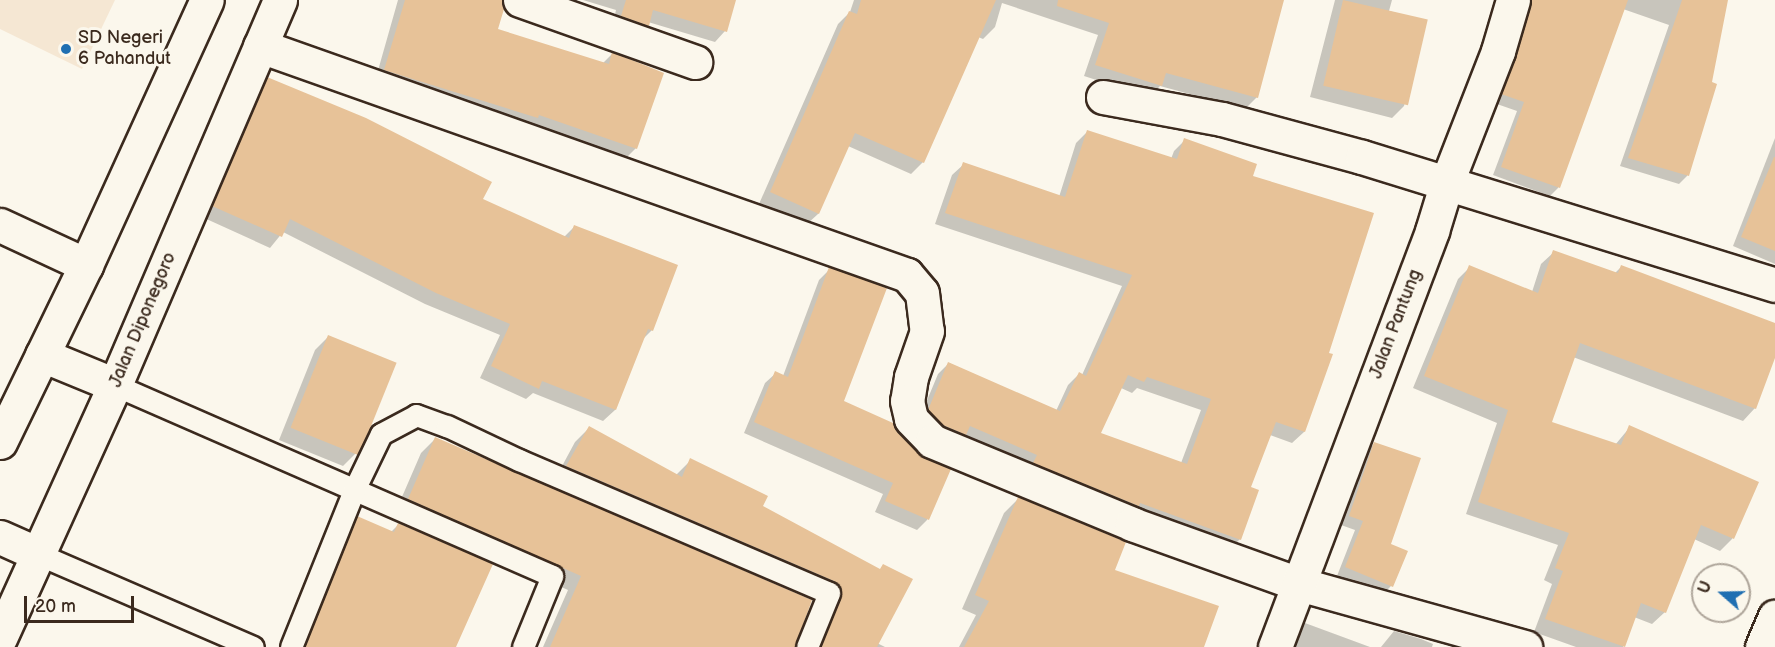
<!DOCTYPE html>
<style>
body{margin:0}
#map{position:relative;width:1775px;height:647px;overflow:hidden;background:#fbf7ec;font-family:"Balsamiq Sans",sans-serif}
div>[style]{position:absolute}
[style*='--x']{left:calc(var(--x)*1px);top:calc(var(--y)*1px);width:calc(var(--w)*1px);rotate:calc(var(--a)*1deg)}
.built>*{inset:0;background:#f5e7d3}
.shadow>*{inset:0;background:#0003}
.building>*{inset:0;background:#e7c298;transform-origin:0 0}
.roads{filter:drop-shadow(2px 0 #3b2a1e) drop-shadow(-2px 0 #3b2a1e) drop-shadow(0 2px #3b2a1e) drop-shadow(0 -2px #3b2a1e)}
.service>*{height:21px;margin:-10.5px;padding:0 10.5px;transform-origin:10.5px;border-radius:10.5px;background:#fbf7ec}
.minor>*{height:33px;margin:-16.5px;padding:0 16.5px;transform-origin:16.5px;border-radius:16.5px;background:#fbf7ec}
.secondary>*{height:33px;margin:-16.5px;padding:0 16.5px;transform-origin:16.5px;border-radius:16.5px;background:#fbf7ec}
.dots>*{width:16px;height:16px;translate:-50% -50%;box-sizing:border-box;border:3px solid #fbf7ec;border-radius:50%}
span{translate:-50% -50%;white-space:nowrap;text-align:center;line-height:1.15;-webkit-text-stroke:6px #fbf7ec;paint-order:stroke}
.poi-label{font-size:18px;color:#3b2a1e}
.left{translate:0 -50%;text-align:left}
.street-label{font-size:18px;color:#3b2a1e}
.north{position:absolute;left:1691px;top:563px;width:60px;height:60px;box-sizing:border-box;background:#fbf7ec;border:2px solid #aea59a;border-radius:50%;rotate:290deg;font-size:16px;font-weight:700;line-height:24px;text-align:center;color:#3b2a1e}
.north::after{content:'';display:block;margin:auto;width:21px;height:27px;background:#1f6fb2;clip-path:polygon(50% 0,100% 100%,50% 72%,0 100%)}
.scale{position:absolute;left:24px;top:596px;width:110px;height:27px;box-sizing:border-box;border:3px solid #3b2a1e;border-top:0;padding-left:8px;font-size:18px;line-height:21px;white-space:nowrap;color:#3b2a1e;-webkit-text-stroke:4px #fbf7ec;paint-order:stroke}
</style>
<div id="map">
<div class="built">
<div style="clip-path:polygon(0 0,115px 0,82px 69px,0 29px)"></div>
</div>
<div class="shadow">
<div style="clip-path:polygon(398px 0,502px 0,496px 30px,603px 63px,612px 54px,636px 148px,625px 159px,375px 81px)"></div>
<div style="clip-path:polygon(583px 0,734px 0,725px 31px,715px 42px,648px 22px,637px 36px,612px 27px,616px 10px)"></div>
<div style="clip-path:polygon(854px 0,1283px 0,1257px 97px,1245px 109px,1160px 86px,1149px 97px,1084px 76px,1098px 35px,1002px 3px,995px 27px,983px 39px,978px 37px,923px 162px,911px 174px,848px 146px,818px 214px,806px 225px,759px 204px,838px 24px,850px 12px)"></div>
<div style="clip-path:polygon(1335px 0,1392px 0,1389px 11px,1426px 21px,1404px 106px,1392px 118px,1310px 97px)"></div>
<div style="clip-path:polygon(1524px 0,1727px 0,1711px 83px,1715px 85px,1687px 176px,1679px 184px,1620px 166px,1669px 25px,1623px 9px,1558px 188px,1550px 196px,1493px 175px,1517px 111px,1494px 103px)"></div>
<div style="clip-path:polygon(268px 79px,481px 200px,564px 237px,575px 226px,652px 330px,643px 339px,615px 410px,603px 421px,533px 393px,526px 399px,480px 378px,500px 335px,425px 304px,283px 232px,270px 248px,202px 217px,256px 90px)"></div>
<div style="clip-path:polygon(evenodd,1087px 132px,1171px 159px,1174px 151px,1185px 140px,1251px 177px,1327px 354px,1331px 355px,1304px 432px,1292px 443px,1270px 435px,1249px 488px,1240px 539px,1229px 550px,918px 422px,938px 374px,949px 363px,1056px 411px,1068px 385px,1079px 374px,1082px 375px,1122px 286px,935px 224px,952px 175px,964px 164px,1059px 197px,1076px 143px,1087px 132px,1121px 388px,1132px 393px,1137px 388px,1201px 410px,1181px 463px,1099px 433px,1121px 388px)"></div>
<div style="clip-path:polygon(1775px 138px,1775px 264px,1733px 246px)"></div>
<div style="clip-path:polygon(1554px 252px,1615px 273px,1621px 267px,1775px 325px,1775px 354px,1755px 408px,1743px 421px,1573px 357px,1550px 423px,1615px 445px,1630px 427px,1757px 483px,1732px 539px,1720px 551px,1694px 539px,1665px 612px,1652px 624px,1634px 617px,1623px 647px,1576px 647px,1534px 632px,1552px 584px,1544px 580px,1558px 545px,1466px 514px,1497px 423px,1413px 388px,1458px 279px,1470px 267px,1532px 292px,1541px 264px)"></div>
<div style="clip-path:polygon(830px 269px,843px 402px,896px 433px,918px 455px,949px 470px,927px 520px,917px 530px,875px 512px,883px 494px,744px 433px,765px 383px,776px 373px,783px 376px,819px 280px)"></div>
<div style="clip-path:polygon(328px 337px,356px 453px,343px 466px,279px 440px,315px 350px)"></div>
<div style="clip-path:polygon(589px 428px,676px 475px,691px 460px,761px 507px,879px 570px,877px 643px,885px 647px,813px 647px,825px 599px,554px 481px,575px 442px)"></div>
<div style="clip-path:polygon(435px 439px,793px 647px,543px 647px,568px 590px,395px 513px,421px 453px)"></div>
<div style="clip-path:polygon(1374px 444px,1389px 545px,1406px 552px,1391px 586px,1382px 595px,1337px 576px,1355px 530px,1341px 525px,1365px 453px)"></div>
<div style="clip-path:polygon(1018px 499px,1113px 571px,1202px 647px,959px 647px,976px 615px,962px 609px,1004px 513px)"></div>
<div style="clip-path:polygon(358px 518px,391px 532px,399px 524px,454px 647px,297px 647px,344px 531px)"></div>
<div style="clip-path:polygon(1305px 623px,1370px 647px,1289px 647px,1294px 634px)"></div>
<div style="clip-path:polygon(1394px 631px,1421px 639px,1433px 644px,1432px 647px,1381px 647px)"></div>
</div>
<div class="building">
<div style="clip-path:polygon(405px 0,502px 0,504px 9px,498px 29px,609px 64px,612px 52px,664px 73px,637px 149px,539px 115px,538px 118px,384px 70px)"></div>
<div style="clip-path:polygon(626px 0,736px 0,727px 32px,653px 10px,649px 26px,621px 16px)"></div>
<div style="clip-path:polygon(861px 0,996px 0,924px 163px,855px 133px,819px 214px,770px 192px,849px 11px,857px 14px)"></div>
<div style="clip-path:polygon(1058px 0,1284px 0,1258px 98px,1166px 73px,1162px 86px,1095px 65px,1109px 23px,1057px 6px)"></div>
<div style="left:1343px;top:0;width:87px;height:88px;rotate:13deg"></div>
<div style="clip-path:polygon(1531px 0,1628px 0,1560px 188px,1501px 167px,1524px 102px,1501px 94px,1516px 56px)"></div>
<div style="clip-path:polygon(1682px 0,1728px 0,1712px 82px,1717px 84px,1689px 176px,1628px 158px)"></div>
<div style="clip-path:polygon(267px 77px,366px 118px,492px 182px,483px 199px,569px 238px,574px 225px,678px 265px,653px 331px,648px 329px,616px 410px,542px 381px,539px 389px,491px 366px,510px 324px,436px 293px,290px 219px,282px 237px,212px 206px)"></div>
<div style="clip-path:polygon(evenodd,1087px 130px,1177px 159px,1184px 138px,1257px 164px,1253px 176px,1374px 213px,1329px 353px,1333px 354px,1305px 432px,1276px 422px,1251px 487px,1259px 490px,1241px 540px,1140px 503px,1139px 506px,1033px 463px,1037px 455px,970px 426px,966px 435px,943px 425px,928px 410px,948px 362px,1060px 411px,1079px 372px,1086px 376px,1132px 275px,945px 213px,963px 162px,1065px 197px,1087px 130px,1128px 375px,1144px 382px,1147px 377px,1211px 399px,1187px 464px,1101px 433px,1128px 375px)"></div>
<div style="clip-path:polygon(1774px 157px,1775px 157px,1775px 251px,1741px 237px)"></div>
<div style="clip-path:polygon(1553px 250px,1618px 273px,1621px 265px,1775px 323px,1775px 358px,1756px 409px,1580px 343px,1552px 422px,1621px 445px,1629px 425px,1759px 482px,1734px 539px,1701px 525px,1666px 613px,1641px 603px,1625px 647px,1545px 619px,1563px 571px,1555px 568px,1569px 533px,1478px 502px,1508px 410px,1424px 376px,1469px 265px,1538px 293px)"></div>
<div style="clip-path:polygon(829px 267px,887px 288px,844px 401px,893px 423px,897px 432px,919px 454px,951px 469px,929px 520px,885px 501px,893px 483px,754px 422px,775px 371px,788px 377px)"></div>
<div style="left:328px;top:335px;width:74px;height:100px;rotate:22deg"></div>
<div style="clip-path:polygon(589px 426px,682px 477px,690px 458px,768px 496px,763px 506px,880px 569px,883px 564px,913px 579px,877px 647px,821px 647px,841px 597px,839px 586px,834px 581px,566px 466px)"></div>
<div style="clip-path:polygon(435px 437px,812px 600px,795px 647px,550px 647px,581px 576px,408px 499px)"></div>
<div style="clip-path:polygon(1374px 442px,1421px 458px,1391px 544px,1408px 551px,1393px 587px,1345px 567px,1363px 521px,1349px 516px)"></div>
<div style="clip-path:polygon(1018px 497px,1126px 542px,1115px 570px,1219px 606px,1204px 647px,964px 647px,989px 601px,975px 595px)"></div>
<div style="clip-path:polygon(357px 516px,394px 532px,398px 523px,493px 564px,456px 647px,305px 647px)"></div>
</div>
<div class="roads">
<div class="service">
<div style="--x:115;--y:385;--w:477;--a:23.6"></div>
<div style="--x:552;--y:576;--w:77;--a:112.2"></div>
<div style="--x:38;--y:554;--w:234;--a:23.4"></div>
<div style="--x:291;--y:647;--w:169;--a:-68.1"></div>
<div style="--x:354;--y:490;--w:62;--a:-64.3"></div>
<div style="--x:381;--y:434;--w:40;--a:-28"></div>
<div style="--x:416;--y:415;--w:33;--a:20"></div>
<div style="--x:447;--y:426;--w:80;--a:25.3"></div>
<div style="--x:519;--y:460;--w:337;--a:23.2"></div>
<div style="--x:829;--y:593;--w:58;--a:112.2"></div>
</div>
<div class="minor">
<div style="--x:520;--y:0;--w:186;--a:19.5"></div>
<div style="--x:260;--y:46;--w:686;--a:19.49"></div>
<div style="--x:907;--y:275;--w:23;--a:50"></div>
<div style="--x:922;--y:293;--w:38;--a:83"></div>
<div style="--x:927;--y:331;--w:49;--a:109.2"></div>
<div style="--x:911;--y:377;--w:24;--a:99"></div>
<div style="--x:907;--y:401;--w:18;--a:77"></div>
<div style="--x:911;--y:419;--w:30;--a:46"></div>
<div style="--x:932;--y:441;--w:217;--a:22.5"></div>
<div style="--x:1132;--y:524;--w:177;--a:19.8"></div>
<div style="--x:1299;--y:584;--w:235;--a:15.6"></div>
<div style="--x:1103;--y:97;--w:121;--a:10.5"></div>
<div style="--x:1222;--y:119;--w:145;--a:15.2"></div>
<div style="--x:1362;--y:157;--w:432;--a:17.2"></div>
<div style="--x:0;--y:225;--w:95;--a:24.9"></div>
<div style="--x:1275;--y:647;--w:445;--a:-69.3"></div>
<div style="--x:1432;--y:231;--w:51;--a:-73"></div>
<div style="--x:1447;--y:182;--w:141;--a:-68.7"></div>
<div style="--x:1498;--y:51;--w:53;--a:-73.6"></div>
<div style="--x:1762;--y:647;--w:33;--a:-67"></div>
</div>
<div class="secondary">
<div style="--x:42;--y:355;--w:79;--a:22.3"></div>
<div style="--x:0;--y:442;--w:197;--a:-64.1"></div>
<div style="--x:86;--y:265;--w:291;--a:-65.5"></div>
<div style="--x:0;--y:537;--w:42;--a:24.1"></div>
<div style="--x:0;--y:638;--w:278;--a:-65.6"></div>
<div style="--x:115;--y:385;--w:419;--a:-66.8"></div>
</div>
</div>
<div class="dots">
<div style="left:66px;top:49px;background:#1f6fb2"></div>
</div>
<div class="poi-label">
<span class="left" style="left:78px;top:49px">SD Negeri<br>6 Pahandut</span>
</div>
<div class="street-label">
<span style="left:143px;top:320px;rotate:-67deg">Jalan Diponegoro</span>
<span style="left:1396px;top:324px;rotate:-69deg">Jalan Pantung</span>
</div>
<div class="north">U</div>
<div class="scale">20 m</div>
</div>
